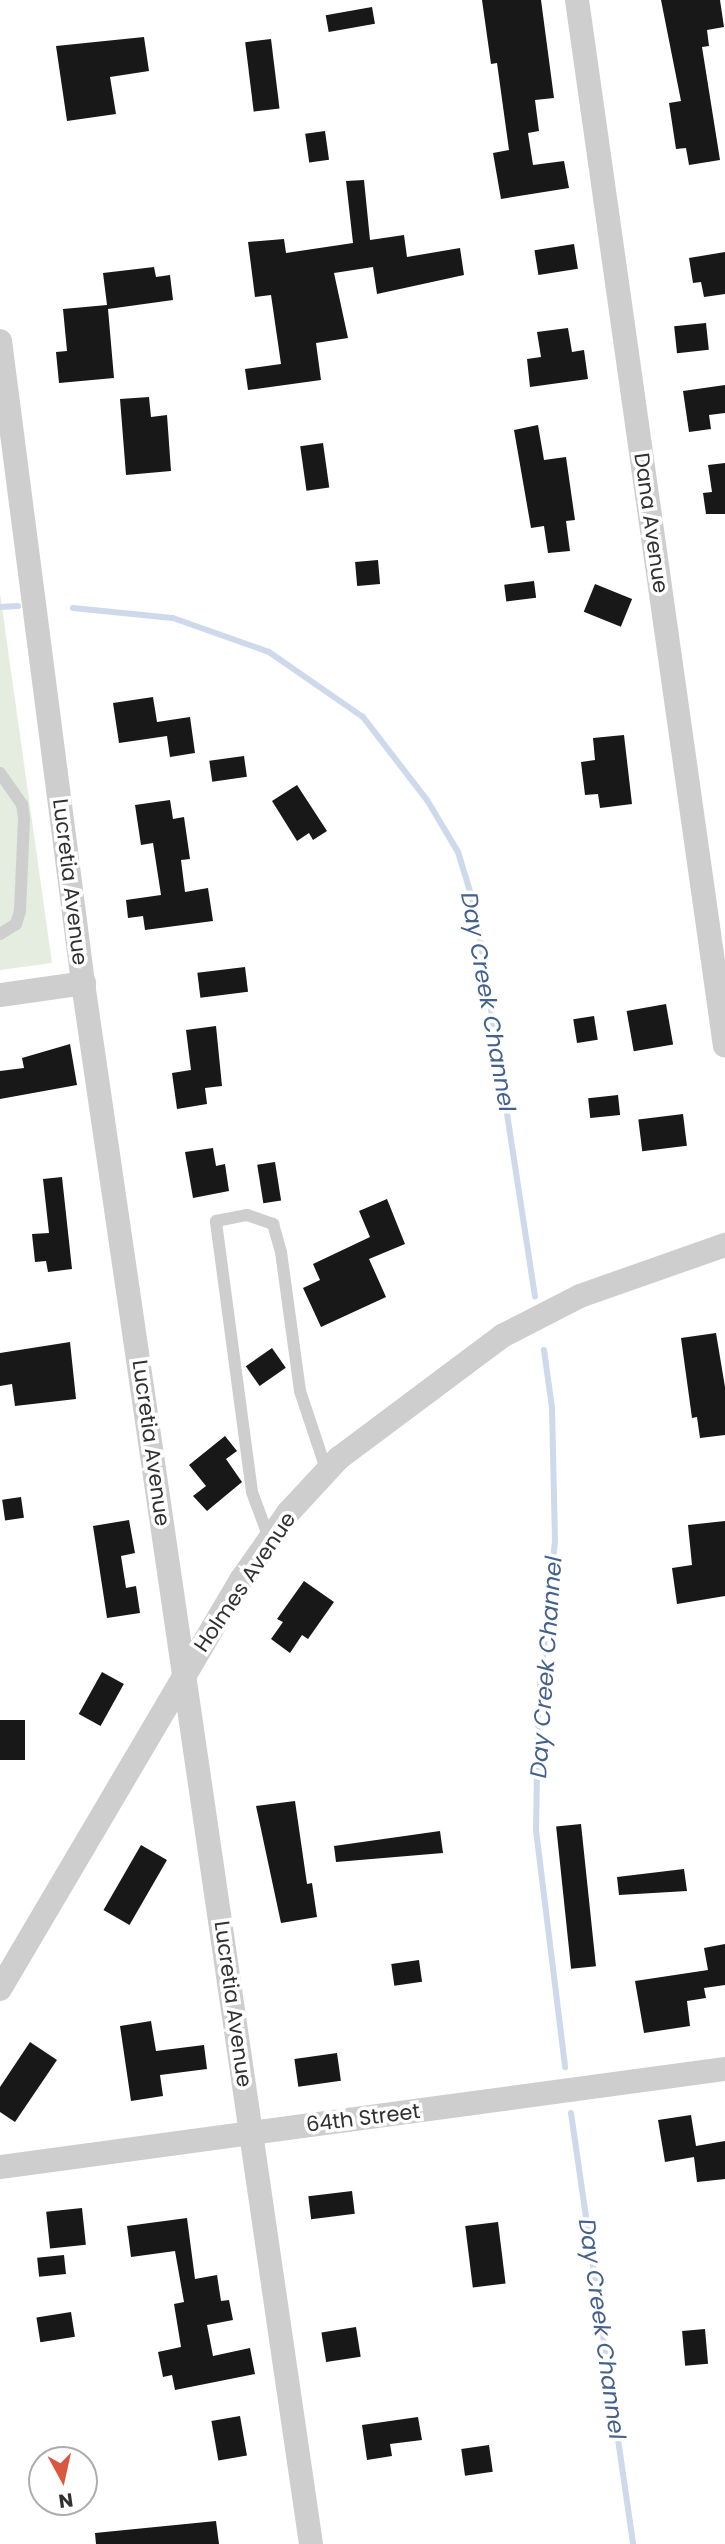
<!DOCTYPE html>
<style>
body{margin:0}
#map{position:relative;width:725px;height:2544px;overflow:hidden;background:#fff;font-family:Poppins,sans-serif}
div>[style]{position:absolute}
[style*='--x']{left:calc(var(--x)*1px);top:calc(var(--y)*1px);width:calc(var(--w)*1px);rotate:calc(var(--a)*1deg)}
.green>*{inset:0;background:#e4ede0}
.stream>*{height:6px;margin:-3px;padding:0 3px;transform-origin:3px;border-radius:3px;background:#ced9eb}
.building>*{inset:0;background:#181818;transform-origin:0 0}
.service>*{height:12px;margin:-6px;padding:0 6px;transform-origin:6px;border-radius:6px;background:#cecece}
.minor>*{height:24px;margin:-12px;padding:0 12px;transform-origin:12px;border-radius:12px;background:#cecece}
span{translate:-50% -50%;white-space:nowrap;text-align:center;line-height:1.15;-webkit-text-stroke:7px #fff;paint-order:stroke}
.street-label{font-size:21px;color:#313131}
.water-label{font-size:23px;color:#44618e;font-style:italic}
.north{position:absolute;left:28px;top:2446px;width:70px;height:70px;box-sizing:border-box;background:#fff;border:2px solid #adadad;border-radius:50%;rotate:172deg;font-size:19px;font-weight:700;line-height:28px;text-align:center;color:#313131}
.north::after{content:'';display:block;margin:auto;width:24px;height:32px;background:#d95842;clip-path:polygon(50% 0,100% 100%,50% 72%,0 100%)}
</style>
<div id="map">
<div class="green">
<div style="clip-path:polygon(0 593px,52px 963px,0 970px)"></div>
</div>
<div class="stream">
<div style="--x:0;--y:607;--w:18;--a:-3"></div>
<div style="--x:73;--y:608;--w:100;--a:5.7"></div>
<div style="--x:173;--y:618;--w:102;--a:19.5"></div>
<div style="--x:269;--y:652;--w:114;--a:34.7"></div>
<div style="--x:363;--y:717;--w:105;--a:52.4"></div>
<div style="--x:427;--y:800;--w:61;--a:59.2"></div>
<div style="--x:458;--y:852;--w:62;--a:73"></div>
<div style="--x:476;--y:911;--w:390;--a:81.3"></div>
<div style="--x:544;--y:1350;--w:59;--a:82.1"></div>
<div style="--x:552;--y:1408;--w:133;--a:88.7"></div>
<div style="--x:555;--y:1541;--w:166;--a:95.9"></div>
<div style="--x:538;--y:1706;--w:124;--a:90.9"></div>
<div style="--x:536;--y:1830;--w:239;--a:83"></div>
<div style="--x:571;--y:2113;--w:435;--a:81.8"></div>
</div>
<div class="building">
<div style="clip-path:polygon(482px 0,541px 0,554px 98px,535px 100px,539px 131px,528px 133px,533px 165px,564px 161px,569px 188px,501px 199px,493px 153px,509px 150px,497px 63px,491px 64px)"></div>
<div style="clip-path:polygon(661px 0,720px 0,724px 27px,707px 30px,709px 46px,702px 47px,720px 160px,689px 165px,686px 148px,676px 149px,669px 103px,681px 101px)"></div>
<div style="left:372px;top:7px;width:17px;height:47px;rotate:80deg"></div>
<div style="clip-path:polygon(144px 37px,149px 71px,110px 77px,116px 114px,67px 121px,56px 46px)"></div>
<div style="left:271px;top:39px;width:70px;height:26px;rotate:83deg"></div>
<div style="left:325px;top:131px;width:29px;height:20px;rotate:82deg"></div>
<div style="clip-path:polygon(364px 180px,370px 240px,404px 235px,407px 257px,460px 248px,464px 275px,377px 294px,373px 267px,334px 273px,348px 338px,316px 343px,321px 380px,248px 390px,245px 369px,281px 364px,271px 295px,255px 297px,248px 242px,284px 239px,286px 253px,353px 243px,346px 181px)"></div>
<div style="left:574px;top:244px;width:25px;height:40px;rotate:81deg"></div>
<div style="clip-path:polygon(725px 252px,725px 294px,704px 297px,701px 282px,693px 283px,689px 258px)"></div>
<div style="clip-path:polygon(154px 267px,156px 277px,170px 275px,173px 300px,108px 309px,114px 378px,59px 383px,56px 352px,67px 351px,63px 309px,107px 305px,103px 273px)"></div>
<div style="left:706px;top:323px;width:27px;height:32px;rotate:84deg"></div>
<div style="clip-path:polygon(568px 328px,572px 352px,584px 350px,588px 379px,530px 387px,527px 359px,541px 357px,537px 332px)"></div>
<div style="clip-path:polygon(725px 385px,725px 413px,709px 415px,711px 429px,689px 432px,683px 391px)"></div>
<div style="clip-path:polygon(149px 397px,151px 417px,167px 415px,171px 471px,126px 475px,120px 399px)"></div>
<div style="clip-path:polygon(538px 425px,544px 460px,566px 457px,575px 520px,566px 521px,570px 551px,548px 553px,544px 526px,531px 528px,514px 430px)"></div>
<div style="left:323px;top:443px;width:45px;height:23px;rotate:82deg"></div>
<div style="clip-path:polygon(725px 463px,725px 514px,706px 514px,703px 493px,712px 492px,708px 465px)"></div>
<div style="left:378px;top:560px;width:24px;height:23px;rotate:85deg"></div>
<div style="left:534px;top:581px;width:17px;height:30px;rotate:83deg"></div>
<div style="left:595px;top:584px;width:40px;height:30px;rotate:22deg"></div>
<div style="clip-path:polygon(153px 697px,157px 722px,190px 717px,195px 753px,170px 757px,167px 736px,119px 743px,113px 703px)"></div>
<div style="clip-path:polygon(624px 735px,632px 804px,600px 808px,598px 794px,585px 795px,581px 762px,595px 760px,593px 738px)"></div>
<div style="left:244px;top:756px;width:21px;height:35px;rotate:82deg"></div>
<div style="clip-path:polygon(297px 785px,327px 831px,313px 840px,309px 833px,297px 841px,272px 801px)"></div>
<div style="clip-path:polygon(170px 800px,173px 819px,184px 817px,190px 859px,181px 860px,185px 892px,208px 888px,213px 921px,145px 930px,143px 916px,128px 918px,126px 900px,161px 895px,153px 843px,141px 845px,135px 805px)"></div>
<div style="left:245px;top:967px;width:25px;height:48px;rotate:83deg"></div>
<div style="left:666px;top:1004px;width:41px;height:40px;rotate:80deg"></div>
<div style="left:594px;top:1016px;width:24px;height:21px;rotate:81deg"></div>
<div style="clip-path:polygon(216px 1026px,222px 1086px,205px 1088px,207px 1104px,177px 1109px,172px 1073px,191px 1070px,186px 1030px)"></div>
<div style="clip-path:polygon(70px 1044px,77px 1085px,0 1099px,0 1071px,24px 1068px,22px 1058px)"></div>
<div style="left:618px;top:1095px;width:20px;height:30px;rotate:84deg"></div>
<div style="left:683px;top:1114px;width:32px;height:45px;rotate:83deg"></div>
<div style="clip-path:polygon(213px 1148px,216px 1166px,225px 1164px,229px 1191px,193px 1198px,185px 1152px)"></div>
<div style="left:275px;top:1162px;width:39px;height:18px;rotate:81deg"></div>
<div style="clip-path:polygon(62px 1177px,72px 1269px,48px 1272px,46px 1261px,35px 1262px,32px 1234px,49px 1233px,43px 1179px)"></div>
<div style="clip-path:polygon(387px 1199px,405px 1244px,369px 1259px,386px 1297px,321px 1327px,303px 1288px,320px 1280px,313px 1264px,370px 1237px,359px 1211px)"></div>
<div style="clip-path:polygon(716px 1333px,725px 1387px,725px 1435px,700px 1438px,697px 1417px,692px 1418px,681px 1338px)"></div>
<div style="clip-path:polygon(70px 1342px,76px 1399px,15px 1406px,12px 1384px,0 1386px,0 1353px)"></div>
<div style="left:272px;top:1348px;width:24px;height:32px;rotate:55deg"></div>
<div style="clip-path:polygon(225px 1436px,237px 1451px,226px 1459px,242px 1482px,207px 1511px,193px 1496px,206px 1486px,189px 1465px)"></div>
<div style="left:21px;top:1497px;width:21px;height:19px;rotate:82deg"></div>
<div style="clip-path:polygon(129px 1520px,135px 1553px,121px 1556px,126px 1588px,136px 1586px,140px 1613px,107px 1618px,93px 1526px)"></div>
<div style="clip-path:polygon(725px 1521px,725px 1596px,677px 1604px,672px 1568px,692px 1565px,688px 1525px)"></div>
<div style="clip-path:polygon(304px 1581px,334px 1602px,308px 1639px,302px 1635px,290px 1653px,271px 1639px,283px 1622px,277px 1619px)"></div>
<div style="left:102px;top:1672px;width:25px;height:48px;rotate:29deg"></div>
<div style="left:0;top:1720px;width:25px;height:40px"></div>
<div style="clip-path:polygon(295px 1801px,307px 1884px,312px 1883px,317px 1917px,281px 1923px,256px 1806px)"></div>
<div style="left:581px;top:1824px;width:143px;height:25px;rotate:84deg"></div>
<div style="clip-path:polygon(440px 1831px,443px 1853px,336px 1862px,334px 1846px)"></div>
<div style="left:141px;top:1845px;width:30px;height:75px;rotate:30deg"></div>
<div style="clip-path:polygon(684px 1869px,687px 1891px,619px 1895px,617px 1877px)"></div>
<div style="clip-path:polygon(725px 1944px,725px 1985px,704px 1988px,706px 1998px,687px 2001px,690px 2026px,644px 2033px,635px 1981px,708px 1970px,704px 1948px)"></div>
<div style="left:419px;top:1960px;width:22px;height:28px;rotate:82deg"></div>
<div style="clip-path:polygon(151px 2021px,156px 2051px,204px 2045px,207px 2069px,160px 2075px,163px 2096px,131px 2101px,120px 2026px)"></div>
<div style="clip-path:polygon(30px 2042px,57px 2060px,15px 2122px,0 2112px,0 2087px)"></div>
<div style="left:337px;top:2053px;width:28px;height:43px;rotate:82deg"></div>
<div style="clip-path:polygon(691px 2115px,696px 2146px,725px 2141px,725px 2179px,697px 2182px,694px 2157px,665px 2162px,658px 2120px)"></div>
<div style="left:352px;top:2191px;width:23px;height:44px;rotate:83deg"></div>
<div style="left:82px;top:2208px;width:37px;height:36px;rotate:84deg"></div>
<div style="clip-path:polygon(187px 2218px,195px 2279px,217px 2275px,221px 2301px,229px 2300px,233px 2320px,207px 2325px,213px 2356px,250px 2348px,255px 2374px,175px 2390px,172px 2375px,163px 2377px,158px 2352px,181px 2347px,174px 2304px,184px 2302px,175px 2251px,131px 2257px,127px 2226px)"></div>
<div style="left:498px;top:2222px;width:62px;height:33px;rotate:83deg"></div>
<div style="left:64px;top:2255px;width:19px;height:27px;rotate:84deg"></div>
<div style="left:71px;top:2312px;width:25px;height:35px;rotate:81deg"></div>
<div style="left:356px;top:2327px;width:30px;height:35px;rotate:81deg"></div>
<div style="left:705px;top:2329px;width:35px;height:23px;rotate:85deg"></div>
<div style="left:240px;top:2416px;width:40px;height:29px;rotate:80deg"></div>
<div style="clip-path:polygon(418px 2417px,422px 2440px,390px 2444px,392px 2456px,367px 2460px,362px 2425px)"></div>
<div style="left:489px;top:2445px;width:27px;height:28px;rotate:82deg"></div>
<div style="clip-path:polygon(216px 2521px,219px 2544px,96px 2544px,95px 2533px)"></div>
</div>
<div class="service">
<div style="--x:0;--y:773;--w:38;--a:55"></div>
<div style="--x:22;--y:804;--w:15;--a:82"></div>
<div style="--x:24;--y:819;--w:92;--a:92.5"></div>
<div style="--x:20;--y:911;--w:14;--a:107"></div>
<div style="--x:16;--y:924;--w:19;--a:148"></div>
<div style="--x:269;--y:1538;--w:49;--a:-110.3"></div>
<div style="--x:252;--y:1492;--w:273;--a:-97.6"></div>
<div style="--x:216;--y:1221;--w:32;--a:-11"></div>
<div style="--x:247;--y:1215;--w:28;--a:19"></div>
<div style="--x:273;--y:1224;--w:29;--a:74"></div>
<div style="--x:281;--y:1252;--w:140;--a:82.2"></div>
<div style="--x:300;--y:1391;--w:85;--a:71.6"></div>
</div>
<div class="minor">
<div style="--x:577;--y:0;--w:1056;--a:81.95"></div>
<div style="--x:0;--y:341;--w:654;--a:82.63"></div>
<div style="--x:84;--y:990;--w:1570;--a:81.69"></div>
<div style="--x:0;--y:995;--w:85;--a:-8.1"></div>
<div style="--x:0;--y:1989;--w:475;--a:-59.5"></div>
<div style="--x:241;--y:1580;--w:82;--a:-55"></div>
<div style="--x:288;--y:1513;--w:75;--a:-47.2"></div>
<div style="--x:339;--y:1458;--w:204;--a:-36.8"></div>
<div style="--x:502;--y:1336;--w:88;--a:-27.1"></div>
<div style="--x:580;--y:1296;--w:154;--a:-19.4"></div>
<div style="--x:0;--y:2167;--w:732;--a:-7.7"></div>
</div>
<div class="street-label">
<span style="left:651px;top:523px;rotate:82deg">Dana Avenue</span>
<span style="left:70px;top:882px;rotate:83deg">Lucretia Avenue</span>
<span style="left:151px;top:1443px;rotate:82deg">Lucretia Avenue</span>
<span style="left:245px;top:1582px;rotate:-56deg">Holmes Avenue</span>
<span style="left:233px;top:2004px;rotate:82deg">Lucretia Avenue</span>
<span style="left:363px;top:2118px;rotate:-7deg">64th Street</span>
</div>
<div class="water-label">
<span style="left:488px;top:1002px;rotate:80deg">Day Creek Channel</span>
<span style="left:546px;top:1667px;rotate:-86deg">Day Creek Channel</span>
<span style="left:602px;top:2329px;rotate:82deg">Day Creek Channel</span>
</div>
<div class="north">N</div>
</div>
